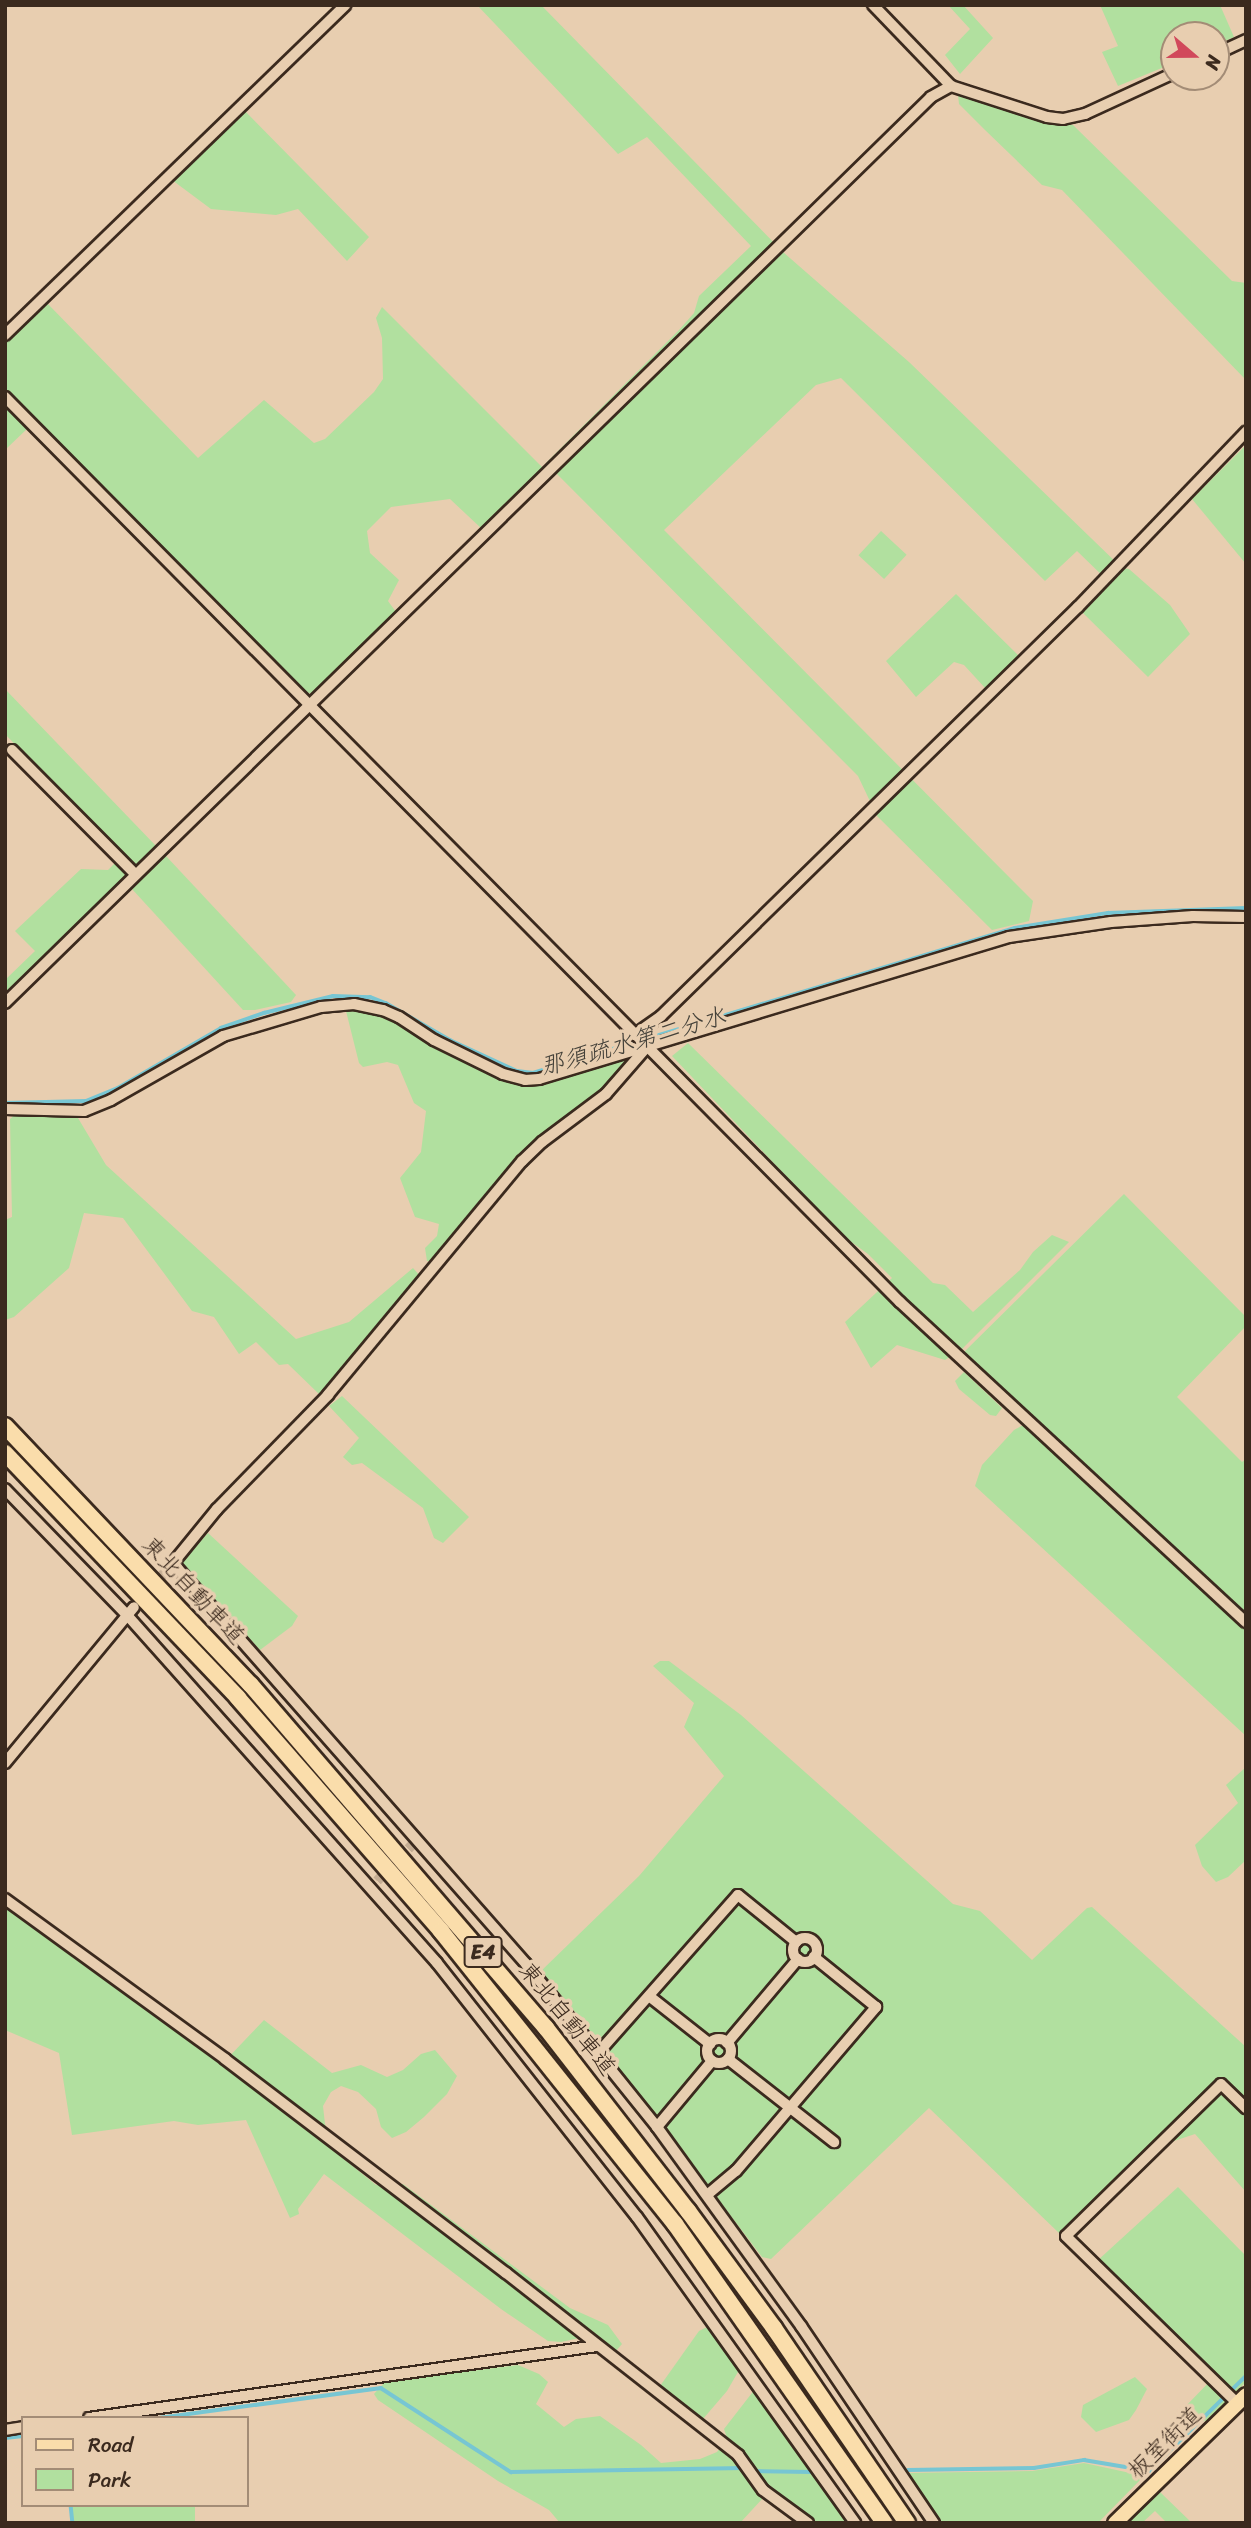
<!DOCTYPE html>
<meta charset="utf-8">
<style>
body{margin:0}
#map{position:relative;width:1251px;height:2528px;overflow:hidden;background:#e8ceb0;font-family:Sriracha,"Klee One",sans-serif}
div>[style]{position:absolute}
[style*='--x']{left:calc(var(--x)*1px);top:calc(var(--y)*1px);width:calc(var(--w)*1px);rotate:calc(var(--a)*1deg)}
.green>*{inset:0;background:#b1e09f;transform-origin:0 0}
.stream>*{height:3.5px;margin:-1.75px;padding:0 1.75px;transform-origin:1.75px;border-radius:1.75px;background:#77c6d3}
.minor-tunnel>*{height:10px;margin-top:-5px;transform-origin:0;background:repeating-linear-gradient(90deg,#c5ad93 0 10px,transparent 0 15px)}
.roads{filter:drop-shadow(2px 0 #3b2a1e) drop-shadow(-2px 0 #3b2a1e) drop-shadow(0 2px #3b2a1e) drop-shadow(0 -2px #3b2a1e)}
.minor>*{height:10px;margin:-5px;padding:0 5px;transform-origin:5px;border-radius:5px;background:#e8ceb0}
.minor>.ring{margin:-5px;padding:0;box-sizing:content-box;background:none;border:10px solid #e8ceb0;border-radius:50%}
.major>*{height:14px;margin:-7px;padding:0 7px;transform-origin:7px;border-radius:7px;background:#faddab}
.highway>*{height:16px;margin:-8px;padding:0 8px;transform-origin:8px;border-radius:8px;background:#faddab}
span{translate:-50% -50%;white-space:nowrap;text-align:center;line-height:1.15;-webkit-text-stroke:7px #e8ceb0;paint-order:stroke}
.shield-label span{padding:2px 5px;background:#e8ceb0;border:2px solid;border-radius:5px;-webkit-text-stroke-width:0}
.shield-label{font-size:21px;color:#3b2a1e;font-weight:700}
.street-label{font-size:23px;color:#3b2a1e}
.water-label{font-size:24px;color:#444139;font-style:italic}
.frame{position:absolute;inset:0;border:7px solid #3b2a1e;pointer-events:none}
.legend{position:absolute;left:21px;top:2416px;width:228px;height:91px;box-sizing:border-box;background:#e8ceb0;border:2px solid #a38c76;margin:0;padding:9px 12px;list-style:none;font-size:21px;color:#3b2a1e}
.legend li{display:flex;align-items:center;gap:14px;height:35px}
.legend b{width:35px;border:2px solid #a38c76}
.north{position:absolute;left:1160px;top:21px;width:70px;height:70px;box-sizing:border-box;background:#e8ceb0;border:2px solid #a38c76;border-radius:50%;rotate:110deg;font-size:19px;font-weight:700;line-height:28px;text-align:center;color:#3b2a1e}
.north::after{content:'';display:block;margin:auto;width:24px;height:32px;background:#d1495b;clip-path:polygon(50% 0,100% 100%,50% 72%,0 100%)}
</style>
<div id="map">
<div class="green">
<div style="clip-path:polygon(477px 5px,541px 5px,783px 252px,909px 362px,1122px 568px,1129px 569px,1170px 605px,1190px 634px,1148px 677px,1083px 613px,1082px 608px,1108px 581px,1077px 551px,1045px 581px,841px 378px,816px 385px,664px 530px,1033px 901px,1029px 921px,992px 930px,877px 816px,858px 776px,546px 463px,679px 330px,694px 313px,699px 296px,751px 246px,647px 137px,618px 154px)"></div>
<div style="clip-path:polygon(948px 5px,963px 5px,993px 38px,960px 74px,945px 55px,970px 29px)"></div>
<div style="clip-path:polygon(1100px 5px,1220px 5px,1234px 37px,1216px 45px,1216px 35px,1174px 35px,1174px 63px,1118px 86px,1102px 52px,1118px 46px)"></div>
<div style="clip-path:polygon(958px 95px,973px 96px,1050px 122px,1073px 125px,1232px 281px,1246px 283px,1246px 380px,1062px 190px,1042px 185px,985px 130px,959px 104px)"></div>
<div style="clip-path:polygon(244px 110px,369px 237px,347px 261px,298px 209px,276px 215px,211px 209px,172px 180px)"></div>
<div style="clip-path:polygon(47px 303px,198px 458px,264px 400px,314px 443px,325px 439px,374px 392px,383px 379px,382px 338px,376px 318px,382px 307px,545px 470px,482px 529px,450px 499px,391px 507px,367px 531px,370px 553px,399px 580px,388px 601px,396px 612px,314px 693px,305px 693px,5px 391px,5px 343px)"></div>
<div style="clip-path:polygon(5px 405px,28px 428px,5px 450px)"></div>
<div style="clip-path:polygon(1246px 445px,1246px 564px,1192px 499px)"></div>
<div style="left:881px;top:531px;width:35px;height:33px;rotate:43deg"></div>
<div style="clip-path:polygon(956px 594px,1019px 656px,986px 689px,964px 665px,954px 662px,916px 697px,886px 661px)"></div>
<div style="clip-path:polygon(5px 689px,157px 847px,5px 996px,5px 980px,35px 951px,15px 931px,81px 869px,108px 870px,122px 856px,5px 734px)"></div>
<div style="clip-path:polygon(166px 856px,296px 995px,291px 1002px,255px 1010px,243px 1010px,132px 889px)"></div>
<div style="clip-path:polygon(345px 1007px,386px 1014px,459px 1058px,496px 1077px,525px 1086px,625px 1058px,630px 1061px,603px 1092px,540px 1140px,434px 1262px,427px 1261px,425px 1248px,437px 1236px,439px 1224px,415px 1217px,400px 1178px,421px 1152px,426px 1111px,414px 1103px,398px 1065px,387px 1062px,363px 1067px,359px 1063px)"></div>
<div style="clip-path:polygon(688px 1043px,933px 1283px,945px 1285px,973px 1312px,1020px 1270px,1033px 1252px,1052px 1235px,1069px 1242px,962px 1349px,945px 1360px,897px 1345px,871px 1368px,845px 1322px,892px 1278px,868px 1254px,843px 1236px,672px 1056px)"></div>
<div style="clip-path:polygon(16px 1114px,78px 1118px,106px 1165px,296px 1339px,349px 1322px,413px 1268px,421px 1277px,321px 1396px,288px 1364px,279px 1365px,256px 1342px,239px 1354px,214px 1317px,192px 1311px,123px 1218px,84px 1213px,69px 1268px,14px 1317px,5px 1320px,5px 1220px,12px 1217px,10px 1119px)"></div>
<div style="clip-path:polygon(1124px 1194px,1246px 1317px,1246px 1326px,1177px 1397px,1242px 1462px,1246px 1459px,1246px 1736px,975px 1486px,982px 1465px,1014px 1430px,1030px 1421px,962px 1354px)"></div>
<div style="clip-path:polygon(964px 1372px,1002px 1408px,996px 1416px,990px 1415px,959px 1389px,955px 1381px)"></div>
<div style="clip-path:polygon(342px 1396px,469px 1517px,443px 1543px,434px 1538px,423px 1508px,362px 1463px,352px 1465px,343px 1457px,359px 1438px,329px 1406px)"></div>
<div style="clip-path:polygon(208px 1533px,298px 1616px,292px 1626px,260px 1650px,181px 1563px)"></div>
<div style="clip-path:polygon(660px 1661px,669px 1661px,741px 1715px,953px 1904px,980px 1911px,1032px 1960px,1087px 1908px,1092px 1907px,1246px 2047px,1246px 2192px,1195px 2134px,1141px 2152px,1059px 2233px,929px 2108px,771px 2259px,762px 2257px,585px 2024px,541px 1971px,639px 1876px,724px 1776px,684px 1727px,694px 1703px,653px 1666px)"></div>
<div style="clip-path:polygon(1246px 1767px,1246px 1860px,1228px 1877px,1216px 1882px,1202px 1866px,1195px 1845px,1238px 1803px,1226px 1785px)"></div>
<div style="clip-path:polygon(5px 1900px,224px 2062px,264px 2020px,332px 2073px,361px 2065px,387px 2077px,403px 2070px,421px 2054px,435px 2050px,457px 2076px,447px 2094px,424px 2117px,406px 2132px,392px 2138px,381px 2127px,376px 2109px,358px 2092px,341px 2086px,331px 2092px,323px 2106px,325px 2124px,339px 2155px,376px 2185px,403px 2184px,570px 2308px,608px 2325px,622px 2344px,615px 2352px,607px 2350px,589px 2336px,561px 2342px,548px 2341px,501px 2309px,324px 2174px,298px 2209px,299px 2214px,290px 2218px,246px 2120px,198px 2125px,174px 2121px,72px 2135px,59px 2053px,5px 2030px)"></div>
<div style="clip-path:polygon(1178px 2187px,1246px 2256px,1246px 2382px,1206px 2421px,1195px 2422px,1183px 2409px,1215px 2376px,1097px 2261px)"></div>
<div style="clip-path:polygon(709px 2326px,742px 2365px,727px 2391px,703px 2419px,660px 2386px,699px 2331px)"></div>
<div style="clip-path:polygon(518px 2365px,539px 2374px,548px 2382px,536px 2404px,564px 2427px,576px 2419px,600px 2416px,641px 2445px,661px 2463px,700px 2459px,717px 2452px,727px 2438px,724px 2429px,755px 2389px,855px 2523px,817px 2523px,777px 2495px,763px 2498px,740px 2523px,560px 2523px,549px 2510px,498px 2481px,378px 2400px,374px 2394px,385px 2382px)"></div>
<div style="clip-path:polygon(1135px 2377px,1147px 2389px,1136px 2410px,1129px 2420px,1096px 2432px,1081px 2417px,1083px 2405px)"></div>
<div style="clip-path:polygon(1084px 2463px,1144px 2476px,1098px 2523px,925px 2523px,896px 2476px,904px 2473px,1032px 2471px)"></div>
<div style="clip-path:polygon(1160px 2492px,1192px 2523px,1167px 2523px,1155px 2511px,1142px 2523px,1128px 2523px)"></div>
<div style="left:72px;top:2505px;width:123px;height:18px"></div>
</div>
<div class="stream">
<div style="--x:5;--y:1103;--w:81;--a:-1.4"></div>
<div style="--x:86;--y:1101;--w:35;--a:-22"></div>
<div style="--x:118;--y:1088;--w:119;--a:-30.2"></div>
<div style="--x:221;--y:1028;--w:46;--a:-19.2"></div>
<div style="--x:264;--y:1013;--w:71;--a:-13.8"></div>
<div style="--x:333;--y:996;--w:37;--a:2"></div>
<div style="--x:370;--y:997;--w:17;--a:21"></div>
<div style="--x:386;--y:1003;--w:74;--a:30"></div>
<div style="--x:450;--y:1040;--w:74;--a:24.8"></div>
<div style="--x:517;--y:1071;--w:16;--a:7"></div>
<div style="--x:533;--y:1073;--w:503;--a:-16.74"></div>
<div style="--x:1015;--y:928;--w:94;--a:-9.2"></div>
<div style="--x:1108;--y:913;--w:138;--a:-2.1"></div>
<div style="--x:159;--y:2418;--w:224;--a:-7.7"></div>
<div style="--x:381;--y:2388;--w:155;--a:32.9"></div>
<div style="--x:511;--y:2472;--w:232;--a:-1"></div>
<div style="--x:5;--y:2438;--w:18;--a:-6"></div>
<div style="--x:908;--y:2470;--w:126;--a:-0.9"></div>
<div style="--x:1034;--y:2468;--w:51;--a:-9.1"></div>
<div style="--x:1084;--y:2460;--w:66;--a:9.6"></div>
<div style="--x:1149;--y:2471;--w:136;--a:-44.4"></div>
<div style="--x:754;--y:2471;--w:57;--a:1"></div>
<div style="--x:71;--y:2505;--w:18;--a:84"></div>
</div>
<div class="minor-tunnel">
<div style="--x:152;--y:1587;--w:32;--a:-49"></div>
<div style="--x:377;--y:1881;--w:52;--a:-45.8"></div>
</div>
<div class="roads">
<div class="minor">
<div style="--x:873;--y:5;--w:112;--a:46.1"></div>
<div style="--x:951;--y:86;--w:101;--a:17.9"></div>
<div style="--x:1047;--y:117;--w:16;--a:7"></div>
<div style="--x:1063;--y:119;--w:23;--a:-13"></div>
<div style="--x:1085;--y:114;--w:98;--a:-24.7"></div>
<div style="--x:1216;--y:54;--w:33;--a:-25"></div>
<div style="--x:5;--y:335;--w:474;--a:-44.1"></div>
<div style="--x:5;--y:397;--w:1273;--a:45.32"></div>
<div style="--x:900;--y:1302;--w:471;--a:42.8"></div>
<div style="--x:12;--y:750;--w:175;--a:45.2"></div>
<div style="--x:5;--y:1003;--w:1295;--a:-44.37"></div>
<div style="--x:931;--y:97;--w:23;--a:-29"></div>
<div style="--x:634;--y:1035;--w:33;--a:-35"></div>
<div style="--x:661;--y:1016;--w:584;--a:-44.45"></div>
<div style="--x:1078;--y:607;--w:243;--a:-46.2"></div>
<div style="--x:646;--y:1048;--w:61;--a:131"></div>
<div style="--x:606;--y:1094;--w:80;--a:143.1"></div>
<div style="--x:542;--y:1142;--w:28;--a:136"></div>
<div style="--x:522;--y:1161;--w:304;--a:129.7"></div>
<div style="--x:328;--y:1395;--w:159;--a:134.2"></div>
<div style="--x:217;--y:1509;--w:70;--a:129.2"></div>
<div style="--x:173;--y:1563;--w:534;--a:48.64"></div>
<div style="--x:526;--y:1964;--w:209;--a:51.2"></div>
<div style="--x:657;--y:2127;--w:246;--a:54.1"></div>
<div style="--x:801;--y:2326;--w:238;--a:56"></div>
<div style="--x:5;--y:1109;--w:79;--a:1.5"></div>
<div style="--x:84;--y:1111;--w:29;--a:-22"></div>
<div style="--x:111;--y:1100;--w:129;--a:-29.7"></div>
<div style="--x:223;--y:1036;--w:102;--a:-16.5"></div>
<div style="--x:321;--y:1007;--w:33;--a:-5"></div>
<div style="--x:354;--y:1004;--w:30;--a:12"></div>
<div style="--x:383;--y:1010;--w:17;--a:24"></div>
<div style="--x:399;--y:1017;--w:42;--a:33.3"></div>
<div style="--x:434;--y:1040;--w:77;--a:26.2"></div>
<div style="--x:503;--y:1074;--w:23;--a:15"></div>
<div style="--x:525;--y:1080;--w:14;--a:-4"></div>
<div style="--x:539;--y:1079;--w:491;--a:-16.8"></div>
<div style="--x:1009;--y:937;--w:103;--a:-8.4"></div>
<div style="--x:1111;--y:922;--w:82;--a:-4.2"></div>
<div style="--x:1193;--y:916;--w:53;--a:1.1"></div>
<div style="--x:5;--y:1489;--w:175;--a:45.9"></div>
<div style="--x:127;--y:1615;--w:466;--a:48.3"></div>
<div style="--x:437;--y:1963;--w:323;--a:51.8"></div>
<div style="--x:637;--y:2217;--w:376;--a:54.5"></div>
<div style="--x:5;--y:1763;--w:202;--a:-50.4"></div>
<div style="--x:5;--y:1899;--w:272;--a:36"></div>
<div style="--x:225;--y:2059;--w:353;--a:37.3"></div>
<div style="--x:506;--y:2273;--w:295;--a:38.1"></div>
<div style="--x:738;--y:2455;--w:43;--a:54.5"></div>
<div style="--x:763;--y:2490;--w:56;--a:36.3"></div>
<div class="ring" style="left:793px;top:1938px;width:14px;height:14px"></div>
<div style="--x:649;--y:1996;--w:78;--a:38.2"></div>
<div class="ring" style="left:707px;top:2039px;width:14px;height:14px"></div>
<div style="--x:727;--y:2043;--w:110;--a:-49.8"></div>
<div style="--x:598;--y:2053;--w:211;--a:-48.5"></div>
<div style="--x:738;--y:1895;--w:75;--a:39"></div>
<div style="--x:728;--y:2059;--w:135;--a:38.1"></div>
<div style="--x:657;--y:2127;--w:86;--a:-50.2"></div>
<div style="--x:707;--y:2195;--w:38;--a:-40"></div>
<div style="--x:736;--y:2171;--w:216;--a:-49.5"></div>
<div style="--x:876;--y:2007;--w:80;--a:-141.1"></div>
<div style="--x:1237;--y:2403;--w:239;--a:-135.7"></div>
<div style="--x:1066;--y:2236;--w:217;--a:-44.4"></div>
<div style="--x:1221;--y:2084;--w:35;--a:44"></div>
<div style="--x:89;--y:2418;--w:513;--a:-8.07"></div>
<div style="--x:5;--y:2430;--w:18;--a:-9"></div>
</div>
<div class="major">
<div style="--x:1115;--y:2523;--w:183;--a:-44.3"></div>
</div>
<div class="highway">
<div style="--x:5;--y:1426;--w:357;--a:46.5"></div>
<div style="--x:251;--y:1685;--w:452;--a:49.3"></div>
<div style="--x:546;--y:2028;--w:232;--a:52.2"></div>
<div style="--x:688;--y:2211;--w:145;--a:53.7"></div>
<div style="--x:774;--y:2328;--w:236;--a:55.7"></div>
<div style="--x:5;--y:1453;--w:338;--a:46.4"></div>
<div style="--x:238;--y:1698;--w:309;--a:48.9"></div>
<div style="--x:441;--y:1931;--w:375;--a:51.4"></div>
<div style="--x:675;--y:2224;--w:365;--a:55"></div>
</div>
</div>
<div class="shield-label">
<span style="left:483px;top:1952px">E4</span>
</div>
<div class="street-label">
<span style="left:193px;top:1591px;rotate:47deg">東北自動車道</span>
<span style="left:567px;top:2019px;rotate:51deg">東北自動車道</span>
<span style="left:1165px;top:2443px;rotate:-44deg">板室街道</span>
</div>
<div class="water-label">
<span style="left:633px;top:1042px;rotate:-16deg">那須疏水第二分水</span>
</div>
<div class="frame"></div>
<ul class="legend">
<li><b style="height:9px;background:#faddab"></b>Road</li>
<li><b style="height:19px;background:#b1e09f"></b>Park</li>
</ul>
<div class="north">N</div>
</div>
